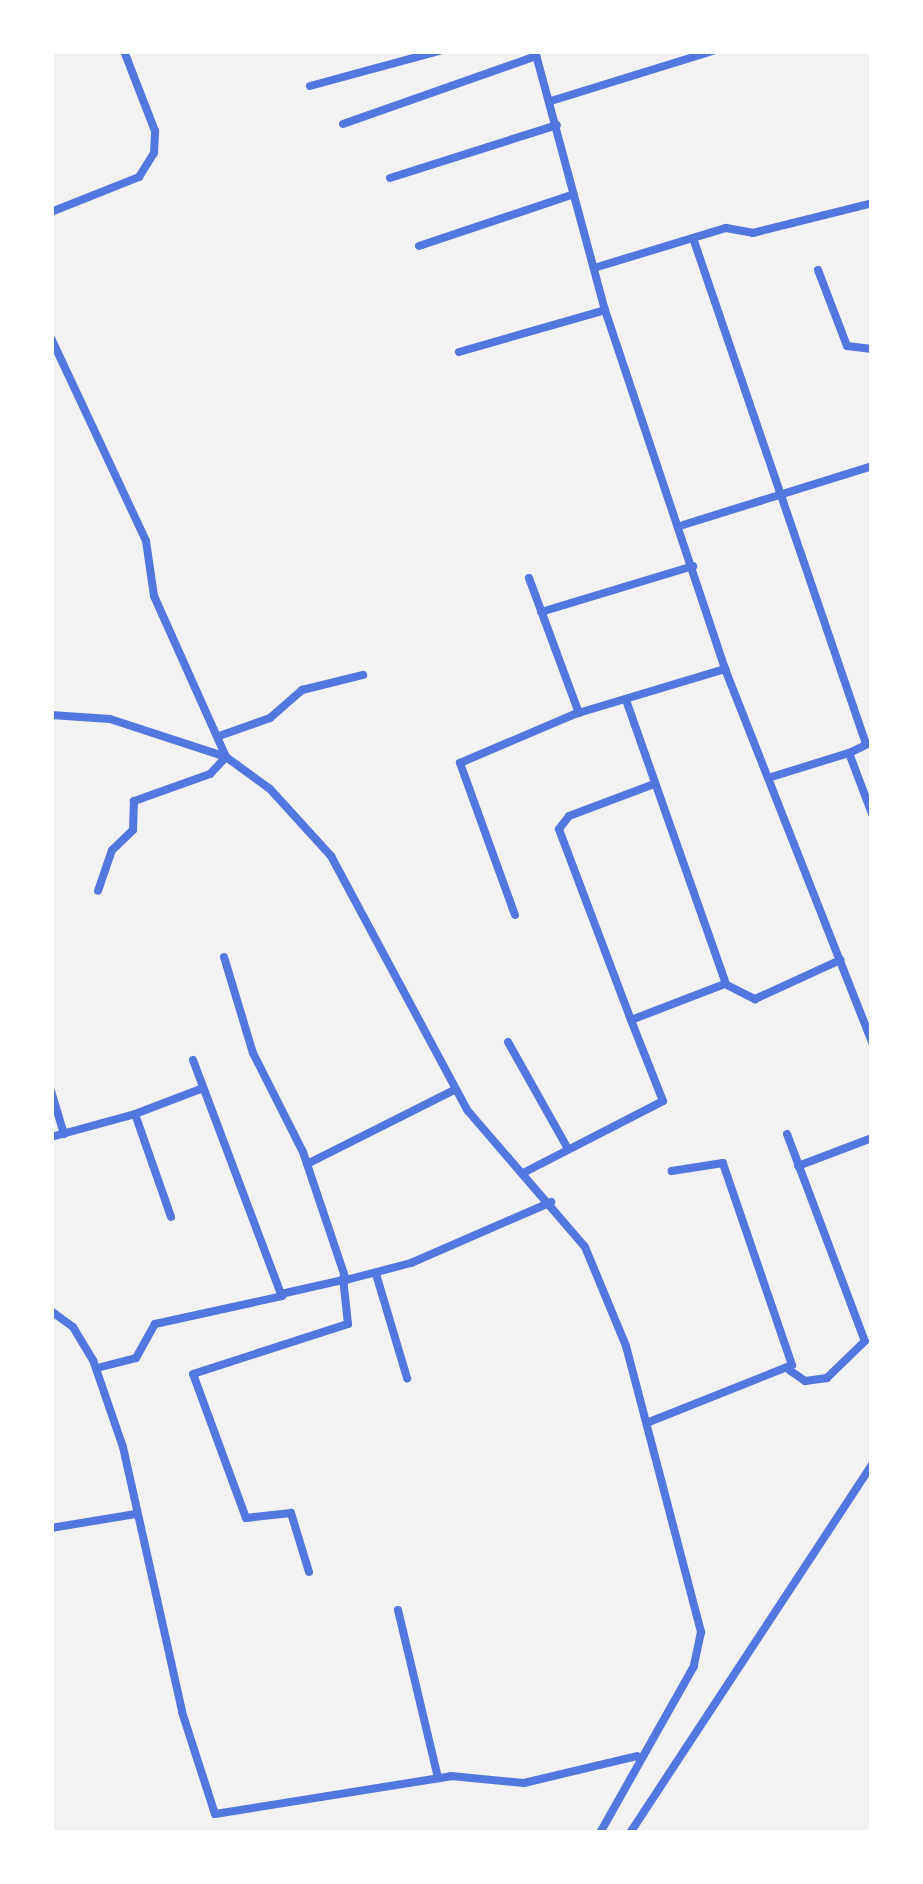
<!DOCTYPE html>
<style>
body{margin:0}
#map{position:relative;width:923px;height:1884px;overflow:hidden;background:#f2f2f2;font-family:"Alegreya Sans",sans-serif}
div>[style]{position:absolute}
[style*='--x']{left:calc(var(--x)*1px);top:calc(var(--y)*1px);width:calc(var(--w)*1px);rotate:calc(var(--a)*1deg)}
.minor>*{height:8px;margin:-4px;padding:0 4px;transform-origin:4px;border-radius:4px;background:#5277de}
span{translate:-50% -50%;white-space:nowrap;text-align:center;line-height:1.15;-webkit-text-stroke:9px #fff;paint-order:stroke}
.frame{position:absolute;inset:0;border:54px solid #fff;pointer-events:none}
</style>
<div id="map">
<div class="minor">
<div style="--x:535;--y:51;--w:268;--a:74.9"></div>
<div style="--x:605;--y:310;--w:379;--a:71.5"></div>
<div style="--x:725;--y:669;--w:402;--a:68.5"></div>
<div style="--x:310;--y:86;--w:134;--a:-15.2"></div>
<div style="--x:551;--y:101;--w:170;--a:-17.2"></div>
<div style="--x:343;--y:124;--w:205;--a:-19.4"></div>
<div style="--x:390;--y:178;--w:175;--a:-17.6"></div>
<div style="--x:51;--y:212;--w:95;--a:-21.7"></div>
<div style="--x:139;--y:177;--w:28;--a:-58"></div>
<div style="--x:154;--y:153;--w:22;--a:-87"></div>
<div style="--x:155;--y:131;--w:86;--a:-111.2"></div>
<div style="--x:693;--y:238;--w:535;--a:71.12"></div>
<div style="--x:419;--y:246;--w:163;--a:-18.5"></div>
<div style="--x:594;--y:268;--w:138;--a:-16.9"></div>
<div style="--x:726;--y:228;--w:27;--a:10"></div>
<div style="--x:753;--y:233;--w:123;--a:-14.1"></div>
<div style="--x:818;--y:270;--w:81;--a:69.1"></div>
<div style="--x:847;--y:346;--w:25;--a:7"></div>
<div style="--x:51;--y:338;--w:224;--a:64.9"></div>
<div style="--x:146;--y:541;--w:56;--a:81.7"></div>
<div style="--x:154;--y:596;--w:176;--a:65.9"></div>
<div style="--x:226;--y:757;--w:23;--a:133"></div>
<div style="--x:210;--y:774;--w:81;--a:160.4"></div>
<div style="--x:134;--y:801;--w:29;--a:92"></div>
<div style="--x:133;--y:830;--w:29;--a:136"></div>
<div style="--x:112;--y:850;--w:43;--a:108.9"></div>
<div style="--x:459;--y:352;--w:152;--a:-16"></div>
<div style="--x:683;--y:525;--w:198;--a:-17.3"></div>
<div style="--x:529;--y:578;--w:144;--a:69.7"></div>
<div style="--x:541;--y:612;--w:159;--a:-16.8"></div>
<div style="--x:626;--y:700;--w:301;--a:70.6"></div>
<div style="--x:51;--y:715;--w:59;--a:3.9"></div>
<div style="--x:110;--y:719;--w:122;--a:18.1"></div>
<div style="--x:226;--y:757;--w:54;--a:36"></div>
<div style="--x:270;--y:789;--w:91;--a:47.7"></div>
<div style="--x:331;--y:856;--w:289;--a:61.8"></div>
<div style="--x:468;--y:1111;--w:179;--a:49.3"></div>
<div style="--x:585;--y:1247;--w:107;--a:67.5"></div>
<div style="--x:626;--y:1346;--w:296;--a:75.3"></div>
<div style="--x:701;--y:1632;--w:35;--a:102"></div>
<div style="--x:694;--y:1666;--w:192;--a:119.4"></div>
<div style="--x:219;--y:736;--w:54;--a:-19.4"></div>
<div style="--x:270;--y:718;--w:43;--a:-41.2"></div>
<div style="--x:302;--y:690;--w:63;--a:-13.8"></div>
<div style="--x:872;--y:742;--w:25;--a:154"></div>
<div style="--x:849;--y:753;--w:65;--a:69.3"></div>
<div style="--x:768;--y:778;--w:85;--a:-17.2"></div>
<div style="--x:515;--y:915;--w:162;--a:-109.9"></div>
<div style="--x:460;--y:763;--w:125;--a:-23.1"></div>
<div style="--x:575;--y:714;--w:157;--a:-16.7"></div>
<div style="--x:224;--y:957;--w:100;--a:73.2"></div>
<div style="--x:253;--y:1053;--w:111;--a:63.2"></div>
<div style="--x:303;--y:1152;--w:135;--a:71.4"></div>
<div style="--x:346;--y:1280;--w:67;--a:-14.7"></div>
<div style="--x:411;--y:1263;--w:153;--a:-23.5"></div>
<div style="--x:631;--y:1020;--w:204;--a:-110.7"></div>
<div style="--x:559;--y:829;--w:16;--a:-52"></div>
<div style="--x:569;--y:816;--w:91;--a:-20.6"></div>
<div style="--x:508;--y:1042;--w:120;--a:60.7"></div>
<div style="--x:193;--y:1060;--w:250;--a:69.4"></div>
<div style="--x:281;--y:1294;--w:64;--a:-12.7"></div>
<div style="--x:51;--y:1091;--w:45;--a:73.2"></div>
<div style="--x:135;--y:1114;--w:73;--a:-20.9"></div>
<div style="--x:787;--y:1134;--w:221;--a:69.4"></div>
<div style="--x:865;--y:1341;--w:53;--a:135.8"></div>
<div style="--x:827;--y:1378;--w:22;--a:172"></div>
<div style="--x:805;--y:1381;--w:19;--a:-145"></div>
<div style="--x:51;--y:1137;--w:87;--a:-15.3"></div>
<div style="--x:135;--y:1114;--w:109;--a:70.7"></div>
<div style="--x:307;--y:1164;--w:165;--a:-26.7"></div>
<div style="--x:798;--y:1166;--w:79;--a:-20.7"></div>
<div style="--x:525;--y:1172;--w:155;--a:-27.2"></div>
<div style="--x:663;--y:1101;--w:87;--a:-111.6"></div>
<div style="--x:631;--y:1020;--w:101;--a:-21"></div>
<div style="--x:725;--y:984;--w:34;--a:27"></div>
<div style="--x:755;--y:999;--w:94;--a:-24.6"></div>
<div style="--x:376;--y:1274;--w:109;--a:73.4"></div>
<div style="--x:51;--y:1311;--w:27;--a:36"></div>
<div style="--x:73;--y:1327;--w:39;--a:59"></div>
<div style="--x:93;--y:1360;--w:92;--a:71"></div>
<div style="--x:123;--y:1447;--w:271;--a:77.4"></div>
<div style="--x:182;--y:1712;--w:107;--a:72.1"></div>
<div style="--x:215;--y:1814;--w:239;--a:-9.1"></div>
<div style="--x:451;--y:1776;--w:73;--a:5.5"></div>
<div style="--x:524;--y:1783;--w:116;--a:-13.4"></div>
<div style="--x:97;--y:1368;--w:40;--a:-14.4"></div>
<div style="--x:136;--y:1358;--w:39;--a:-61"></div>
<div style="--x:155;--y:1324;--w:130;--a:-12.4"></div>
<div style="--x:649;--y:1422;--w:154;--a:-21.7"></div>
<div style="--x:792;--y:1365;--w:213;--a:-108.9"></div>
<div style="--x:723;--y:1163;--w:52;--a:171.1"></div>
<div style="--x:51;--y:1528;--w:86;--a:-9.4"></div>
<div style="--x:309;--y:1572;--w:62;--a:-107"></div>
<div style="--x:291;--y:1513;--w:45;--a:173.7"></div>
<div style="--x:246;--y:1518;--w:153;--a:-110.2"></div>
<div style="--x:193;--y:1374;--w:163;--a:-17.9"></div>
<div style="--x:348;--y:1324;--w:46;--a:-96.2"></div>
<div style="--x:398;--y:1610;--w:173;--a:76.6"></div>
<div style="--x:630;--y:1833;--w:441;--a:-56.7"></div>
</div>
<div class="frame"></div>
</div>
